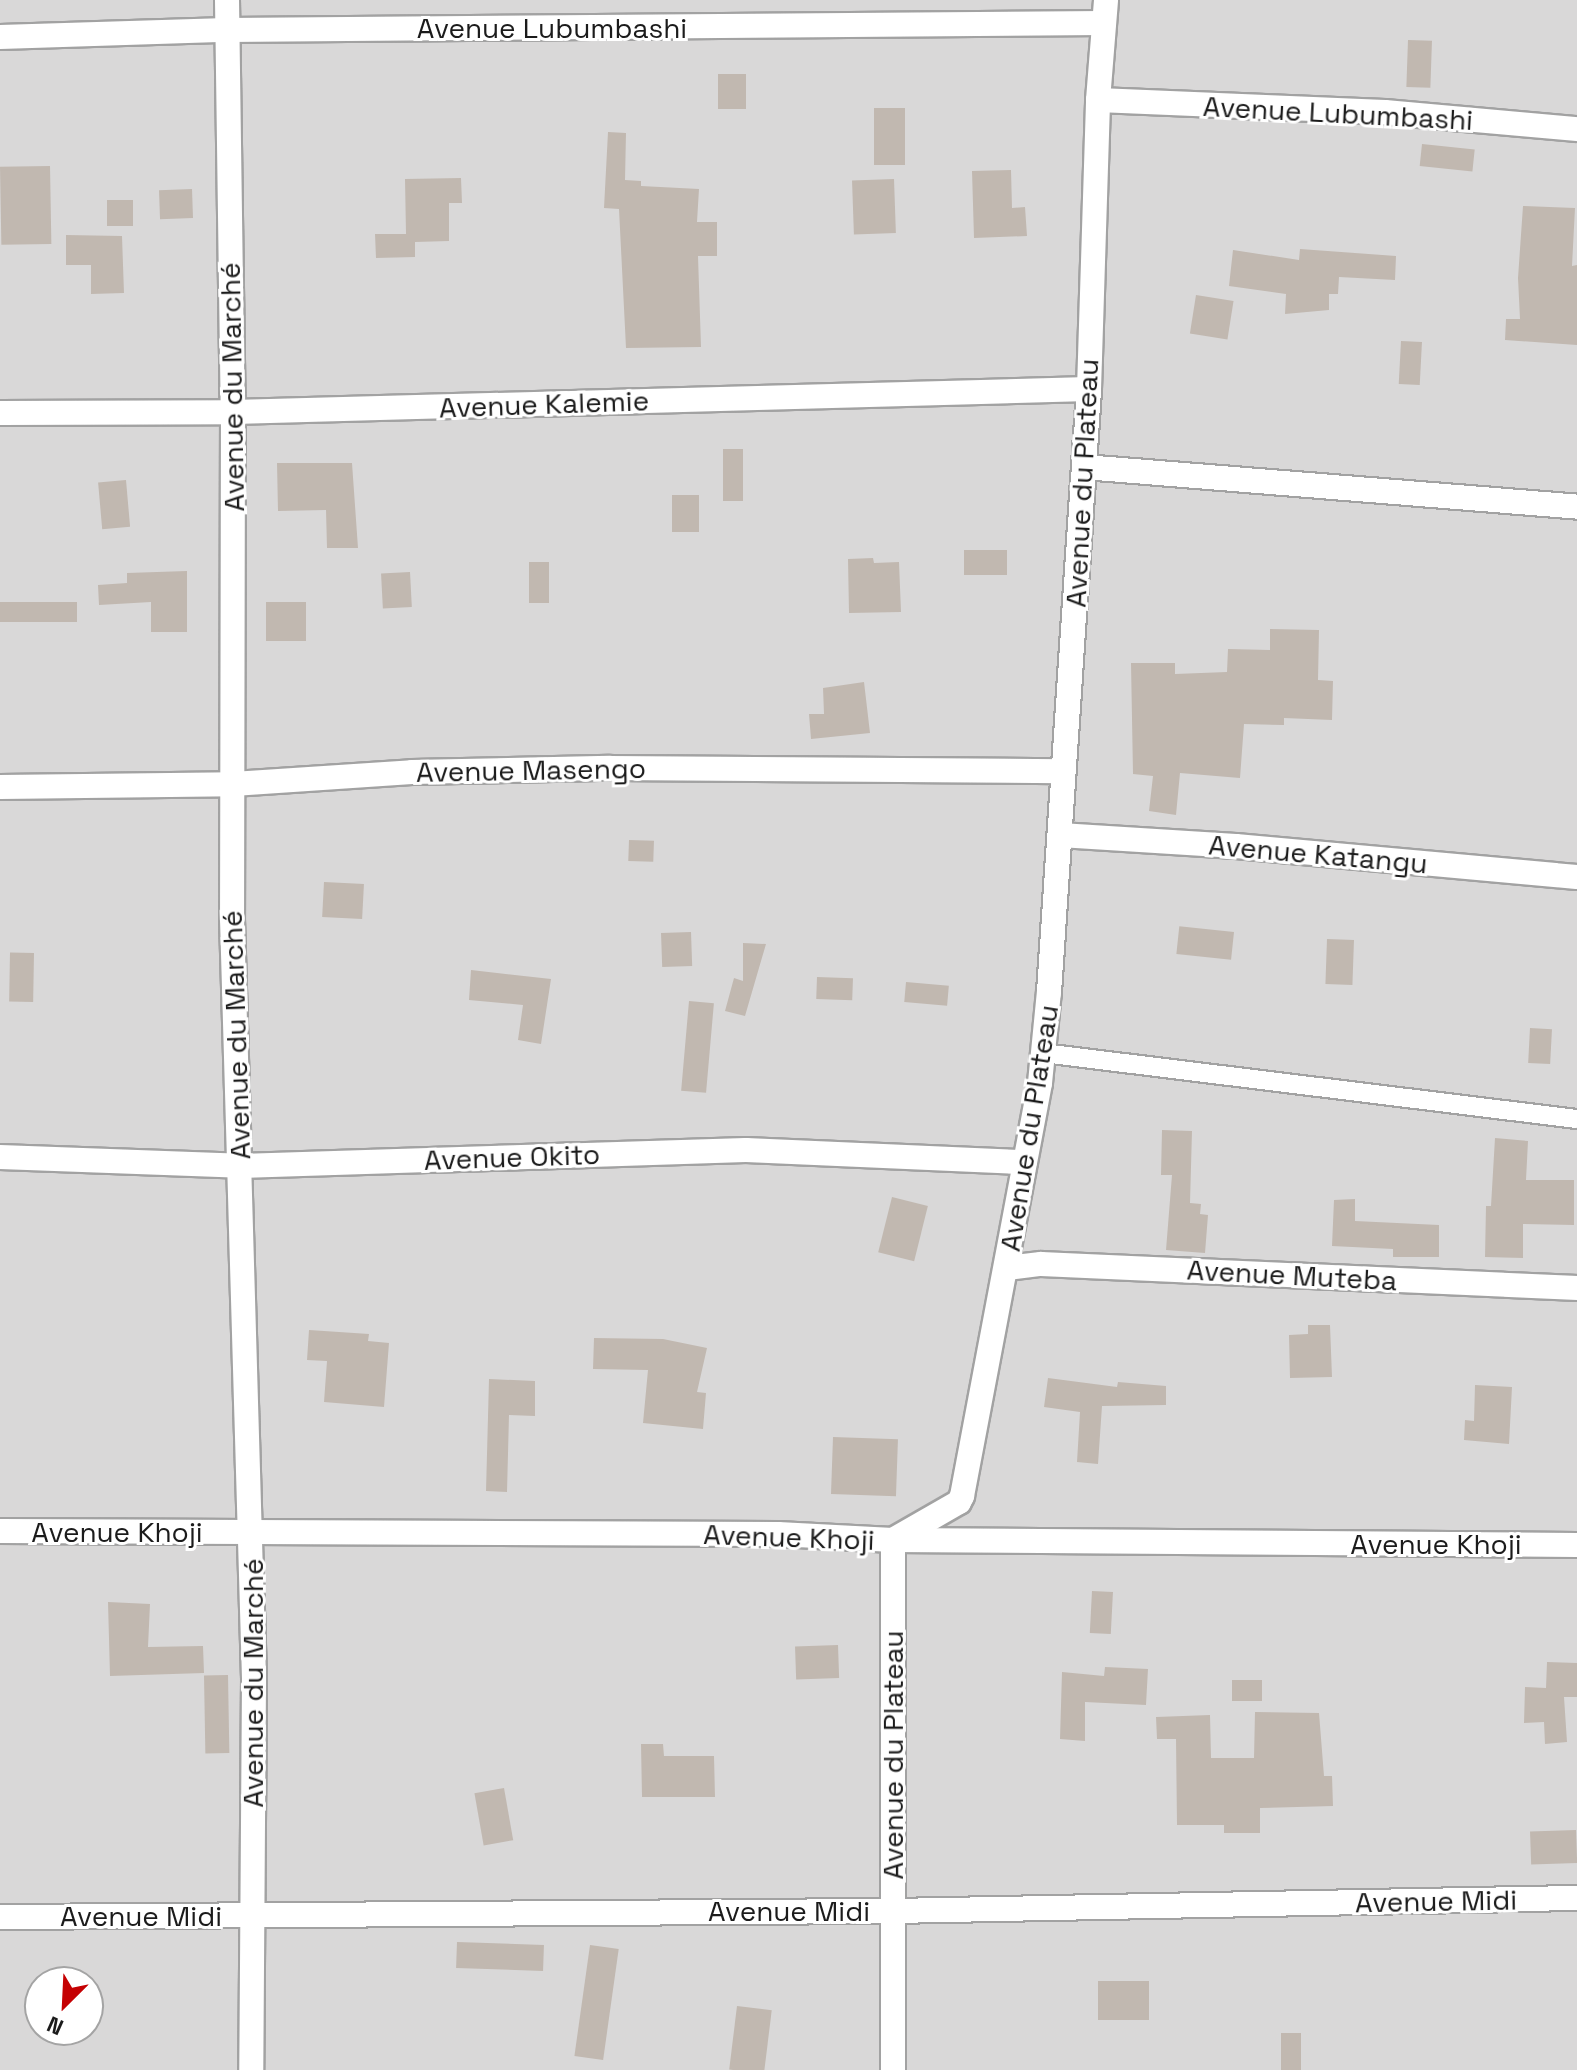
<!DOCTYPE html>
<meta charset="utf-8">
<style>
body{margin:0}
#map{position:relative;width:1577px;height:2070px;overflow:hidden;background:#ede9e1;font-family:"Space Grotesk",sans-serif}
div>[style]{position:absolute}
[style*='--x']{left:calc(var(--x)*1px);top:calc(var(--y)*1px);width:calc(var(--w)*1px);rotate:calc(var(--a)*1deg)}
.residential>*{inset:0;background:#d9d8d8}
.building>*{inset:0;background:#c1b8b0;transform-origin:0 0}
.roads{filter:drop-shadow(2px 0 #a2a2a2) drop-shadow(-2px 0 #a2a2a2) drop-shadow(0 2px #a2a2a2) drop-shadow(0 -2px #a2a2a2)}
.pedestrian>*{height:18px;margin:-9px;padding:0 9px;transform-origin:9px;border-radius:9px;background:#fff}
.minor>*{height:24px;margin:-12px;padding:0 12px;transform-origin:12px;border-radius:12px;background:#fff}
span{translate:-50% -50%;white-space:nowrap;text-align:center;line-height:1.15;-webkit-text-stroke:6px #fff;paint-order:stroke}
.street-label{font-size:28px;color:#1b1b1b}
.north{position:absolute;left:24px;top:1966px;width:80px;height:80px;box-sizing:border-box;background:#fff;border:2px solid #a4a4a4;border-radius:50%;rotate:204deg;font-size:22px;font-weight:700;line-height:32px;text-align:center;color:#1b1b1b}
.north::after{content:'';display:block;margin:auto;width:28px;height:36px;background:#c50103;clip-path:polygon(50% 0,100% 100%,50% 72%,0 100%)}
</style>
<div id="map">
<div class="residential">
<div style="clip-path:polygon(evenodd,0 0,1577px 0,1577px 2070px,0 2070px,0 0,40px 1982px,88px 1982px,88px 2030px,40px 2030px,40px 1982px)"></div>
</div>
<div class="building">
<div style="left:1408px;top:40px;width:24px;height:47px;rotate:2deg"></div>
<div style="left:718px;top:74px;width:28px;height:35px"></div>
<div style="left:874px;top:108px;width:31px;height:57px"></div>
<div style="clip-path:polygon(608px 132px,626px 133px,625px 180px,641px 181px,641px 186px,699px 189px,697px 222px,717px 222px,717px 256px,698px 256px,701px 347px,626px 348px,619px 209px,604px 208px)"></div>
<div style="left:1422px;top:144px;width:53px;height:22px;rotate:6deg"></div>
<div style="left:50px;top:166px;width:78px;height:50px;rotate:89deg"></div>
<div style="clip-path:polygon(1011px 170px,1012px 208px,1025px 207px,1027px 236px,974px 238px,972px 171px)"></div>
<div style="clip-path:polygon(461px 178px,462px 203px,449px 203px,449px 241px,415px 242px,415px 257px,376px 258px,375px 234px,406px 234px,405px 179px)"></div>
<div style="left:894px;top:179px;width:54px;height:42px;rotate:88deg"></div>
<div style="left:192px;top:189px;width:29px;height:33px;rotate:88deg"></div>
<div style="left:107px;top:200px;width:26px;height:26px"></div>
<div style="clip-path:polygon(1523px 206px,1575px 208px,1572px 266px,1577px 265px,1577px 345px,1505px 340px,1506px 319px,1520px 319px,1518px 278px)"></div>
<div style="clip-path:polygon(66px 235px,122px 236px,124px 293px,91px 294px,91px 265px,66px 265px)"></div>
<div style="clip-path:polygon(1300px 249px,1396px 256px,1395px 280px,1339px 277px,1338px 294px,1329px 294px,1329px 310px,1285px 314px,1286px 294px,1229px 286px,1233px 250px,1299px 260px)"></div>
<div style="left:1196px;top:295px;width:38px;height:39px;rotate:9deg"></div>
<div style="left:1401px;top:341px;width:21px;height:43px;rotate:3deg"></div>
<div style="left:723px;top:449px;width:20px;height:52px"></div>
<div style="clip-path:polygon(277px 463px,352px 463px,358px 548px,327px 548px,326px 510px,278px 511px)"></div>
<div style="left:126px;top:480px;width:47px;height:28px;rotate:85deg"></div>
<div style="left:672px;top:495px;width:27px;height:37px"></div>
<div style="left:964px;top:550px;width:43px;height:25px"></div>
<div style="clip-path:polygon(873px 558px,874px 563px,899px 562px,901px 612px,849px 613px,848px 559px)"></div>
<div style="left:529px;top:562px;width:20px;height:41px"></div>
<div style="clip-path:polygon(187px 571px,187px 632px,151px 632px,151px 602px,99px 605px,98px 585px,127px 583px,127px 573px)"></div>
<div style="left:410px;top:572px;width:35px;height:29px;rotate:87deg"></div>
<div style="left:0;top:602px;width:77px;height:20px"></div>
<div style="left:266px;top:602px;width:40px;height:39px"></div>
<div style="clip-path:polygon(1270px 629px,1319px 630px,1318px 680px,1333px 681px,1332px 720px,1284px 718px,1284px 725px,1244px 724px,1240px 778px,1180px 773px,1176px 815px,1149px 811px,1153px 776px,1133px 774px,1131px 663px,1175px 663px,1175px 674px,1227px 672px,1228px 649px,1270px 650px)"></div>
<div style="clip-path:polygon(864px 682px,870px 733px,811px 739px,809px 714px,824px 714px,823px 688px)"></div>
<div style="left:629px;top:840px;width:25px;height:21px;rotate:2deg"></div>
<div style="left:324px;top:882px;width:40px;height:35px;rotate:3deg"></div>
<div style="left:691px;top:932px;width:34px;height:30px;rotate:88deg"></div>
<div style="left:1234px;top:932px;width:28px;height:55px;rotate:96deg"></div>
<div style="left:1327px;top:939px;width:27px;height:45px;rotate:2deg"></div>
<div style="clip-path:polygon(743px 943px,766px 944px,745px 1016px,725px 1011px,734px 978px,743px 981px)"></div>
<div style="left:34px;top:953px;width:49px;height:24px;rotate:91deg"></div>
<div style="clip-path:polygon(471px 970px,551px 979px,541px 1044px,518px 1040px,523px 1005px,469px 1000px)"></div>
<div style="left:817px;top:977px;width:36px;height:22px;rotate:2deg"></div>
<div style="left:906px;top:982px;width:43px;height:20px;rotate:5deg"></div>
<div style="left:689px;top:1001px;width:25px;height:90px;rotate:5deg"></div>
<div style="left:1530px;top:1028px;width:22px;height:35px;rotate:3deg"></div>
<div style="clip-path:polygon(1162px 1130px,1192px 1131px,1190px 1203px,1201px 1204px,1200px 1214px,1208px 1215px,1205px 1253px,1166px 1250px,1172px 1175px,1161px 1175px)"></div>
<div style="clip-path:polygon(1495px 1138px,1528px 1141px,1526px 1180px,1574px 1180px,1574px 1225px,1523px 1224px,1523px 1258px,1485px 1257px,1486px 1206px,1491px 1206px)"></div>
<div style="left:892px;top:1197px;width:37px;height:57px;rotate:14deg"></div>
<div style="clip-path:polygon(1355px 1199px,1355px 1221px,1439px 1225px,1439px 1257px,1393px 1257px,1393px 1249px,1332px 1246px,1334px 1200px)"></div>
<div style="clip-path:polygon(1308px 1325px,1330px 1325px,1332px 1377px,1290px 1378px,1289px 1335px,1308px 1334px)"></div>
<div style="clip-path:polygon(309px 1330px,369px 1334px,368px 1341px,389px 1343px,384px 1407px,324px 1402px,327px 1361px,307px 1360px)"></div>
<div style="clip-path:polygon(594px 1338px,663px 1339px,707px 1348px,697px 1392px,706px 1393px,703px 1429px,643px 1423px,648px 1370px,593px 1369px)"></div>
<div style="clip-path:polygon(1048px 1378px,1117px 1387px,1118px 1382px,1166px 1386px,1166px 1405px,1102px 1406px,1098px 1464px,1077px 1462px,1080px 1412px,1044px 1407px)"></div>
<div style="clip-path:polygon(489px 1379px,535px 1381px,535px 1416px,509px 1415px,507px 1492px,486px 1491px)"></div>
<div style="clip-path:polygon(1475px 1385px,1512px 1387px,1509px 1444px,1464px 1440px,1465px 1420px,1474px 1421px)"></div>
<div style="left:833px;top:1437px;width:65px;height:57px;rotate:2deg"></div>
<div style="left:1092px;top:1591px;width:21px;height:42px;rotate:3deg"></div>
<div style="clip-path:polygon(108px 1602px,150px 1604px,148px 1647px,203px 1646px,204px 1673px,110px 1676px)"></div>
<div style="left:838px;top:1645px;width:33px;height:43px;rotate:88deg"></div>
<div style="clip-path:polygon(1547px 1662px,1577px 1663px,1577px 1697px,1564px 1697px,1567px 1742px,1545px 1744px,1544px 1722px,1524px 1723px,1525px 1687px,1546px 1688px)"></div>
<div style="clip-path:polygon(1105px 1667px,1148px 1669px,1146px 1705px,1085px 1702px,1085px 1741px,1060px 1739px,1062px 1672px,1104px 1676px)"></div>
<div style="left:228px;top:1675px;width:78px;height:24px;rotate:89deg"></div>
<div style="left:1232px;top:1680px;width:30px;height:21px"></div>
<div style="clip-path:polygon(1255px 1712px,1319px 1713px,1324px 1776px,1332px 1776px,1333px 1806px,1260px 1808px,1260px 1833px,1224px 1833px,1224px 1825px,1177px 1825px,1176px 1739px,1157px 1739px,1156px 1717px,1210px 1715px,1211px 1758px,1254px 1758px)"></div>
<div style="clip-path:polygon(641px 1744px,663px 1744px,664px 1756px,714px 1756px,715px 1797px,642px 1797px)"></div>
<div style="left:504px;top:1788px;width:53px;height:30px;rotate:80deg"></div>
<div style="left:1576px;top:1830px;width:33px;height:46px;rotate:88deg"></div>
<div style="left:457px;top:1942px;width:87px;height:26px;rotate:2deg"></div>
<div style="left:590px;top:1945px;width:29px;height:112px;rotate:8deg"></div>
<div style="left:1098px;top:1981px;width:51px;height:39px"></div>
<div style="left:737px;top:2006px;width:35px;height:64px;rotate:7deg"></div>
<div style="left:1281px;top:2033px;width:20px;height:37px"></div>
</div>
<div class="roads">
<div class="pedestrian">
<div style="--x:1043;--y:1053;--w:538;--a:7.05"></div>
</div>
<div class="minor">
<div style="--x:227;--y:0;--w:412;--a:89.2"></div>
<div style="--x:233;--y:412;--w:507;--a:90.11"></div>
<div style="--x:232;--y:919;--w:761;--a:88.34"></div>
<div style="--x:254;--y:1680;--w:390;--a:90.4"></div>
<div style="--x:0;--y:37;--w:227;--a:-1.8"></div>
<div style="--x:227;--y:30;--w:877;--a:-0.46"></div>
<div style="--x:1098;--y:100;--w:287;--a:2.4"></div>
<div style="--x:1385;--y:112;--w:193;--a:5.1"></div>
<div style="--x:0;--y:413;--w:233;--a:-0.2"></div>
<div style="--x:233;--y:412;--w:856;--a:-1.54"></div>
<div style="--x:1084;--y:467;--w:495;--a:4.6"></div>
<div style="--x:0;--y:787;--w:233;--a:-0.7"></div>
<div style="--x:233;--y:784;--w:179;--a:-3.8"></div>
<div style="--x:412;--y:772;--w:198;--a:-1.2"></div>
<div style="--x:610;--y:768;--w:453;--a:0.4"></div>
<div style="--x:1060;--y:835;--w:176;--a:3.6"></div>
<div style="--x:1236;--y:846;--w:342;--a:5.2"></div>
<div style="--x:0;--y:1157;--w:240;--a:2.1"></div>
<div style="--x:240;--y:1166;--w:506;--a:-1.81"></div>
<div style="--x:746;--y:1150;--w:279;--a:2.5"></div>
<div style="--x:1007;--y:1268;--w:34;--a:-7"></div>
<div style="--x:1041;--y:1264;--w:537;--a:2.56"></div>
<div style="--x:0;--y:1531;--w:778;--a:0.22"></div>
<div style="--x:778;--y:1534;--w:115;--a:3"></div>
<div style="--x:893;--y:1540;--w:684;--a:0.42"></div>
<div style="--x:0;--y:1917;--w:892;--a:-0.39"></div>
<div style="--x:892;--y:1911;--w:685;--a:-1.09"></div>
<div style="--x:893;--y:2070;--w:530;--a:-90"></div>
<div style="--x:893;--y:1540;--w:76;--a:-29.9"></div>
<div style="--x:959;--y:1502;--w:7;--a:-63"></div>
<div style="--x:962;--y:1496;--w:420;--a:-79.3"></div>
<div style="--x:1040;--y:1083;--w:91;--a:-84.4"></div>
<div style="--x:1049;--y:992;--w:604;--a:-86.2"></div>
<div style="--x:1089;--y:389;--w:289;--a:-88.2"></div>
<div style="--x:1098;--y:100;--w:100;--a:-85.4"></div>
</div>
</div>
<div class="street-label">
<span style="left:552px;top:28px">Avenue Lubumbashi</span>
<span style="left:1338px;top:113px;rotate:3deg">Avenue Lubumbashi</span>
<span style="left:232px;top:387px;rotate:-91deg">Avenue du Marché</span>
<span style="left:544px;top:404px;rotate:-2deg">Avenue Kalemie</span>
<span style="left:1082px;top:483px;rotate:-87deg">Avenue du Plateau</span>
<span style="left:531px;top:770px;rotate:-1deg">Avenue Masengo</span>
<span style="left:1318px;top:854px;rotate:5deg">Avenue Katangu</span>
<span style="left:236px;top:1035px;rotate:-92deg">Avenue du Marché</span>
<span style="left:1029px;top:1128px;rotate:-81deg">Avenue du Plateau</span>
<span style="left:512px;top:1157px;rotate:-2deg">Avenue Okito</span>
<span style="left:1292px;top:1275px;rotate:3deg">Avenue Muteba</span>
<span style="left:117px;top:1532px">Avenue Khoji</span>
<span style="left:789px;top:1537px;rotate:2deg">Avenue Khoji</span>
<span style="left:1436px;top:1544px">Avenue Khoji</span>
<span style="left:253px;top:1683px;rotate:-90deg">Avenue du Marché</span>
<span style="left:893px;top:1755px;rotate:-90deg">Avenue du Plateau</span>
<span style="left:1436px;top:1901px;rotate:-1deg">Avenue Midi</span>
<span style="left:789px;top:1911px">Avenue Midi</span>
<span style="left:141px;top:1916px">Avenue Midi</span>
</div>
<div class="north">N</div>
</div>
